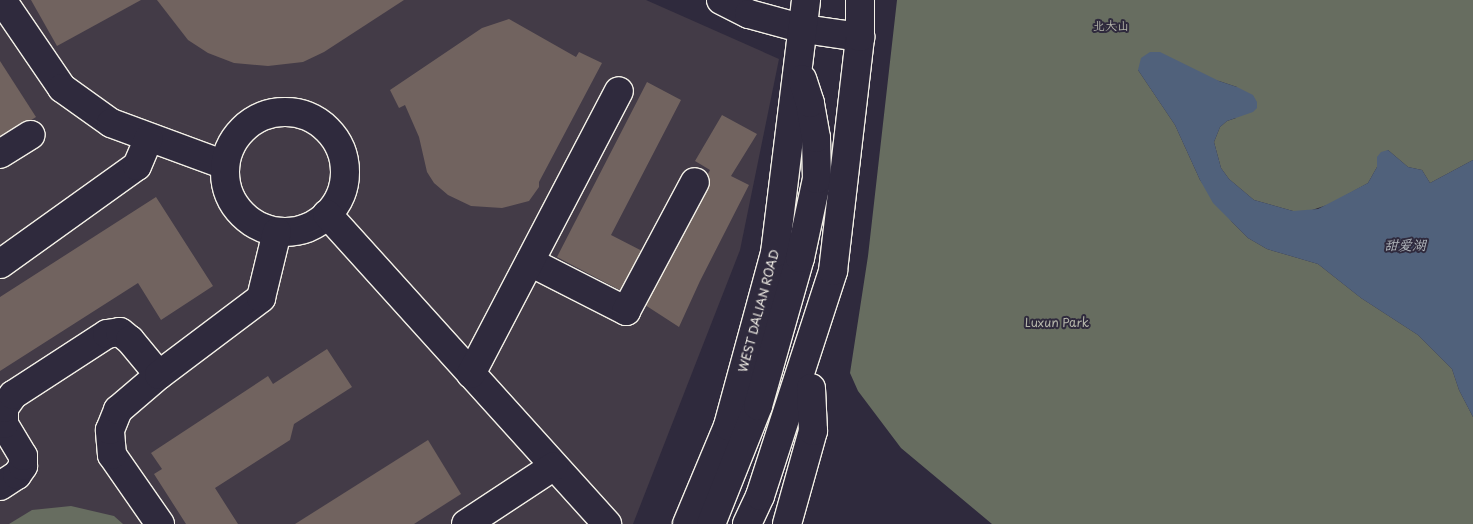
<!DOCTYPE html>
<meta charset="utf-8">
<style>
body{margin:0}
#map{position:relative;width:1473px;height:524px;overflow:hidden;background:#2f2a3d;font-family:"Playpen Sans","LXGW WenKai TC",sans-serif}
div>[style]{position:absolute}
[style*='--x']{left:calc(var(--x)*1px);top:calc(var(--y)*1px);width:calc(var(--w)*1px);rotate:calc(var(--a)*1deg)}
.built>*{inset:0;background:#433b47}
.green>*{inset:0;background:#676d60}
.water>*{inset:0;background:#50617b}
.building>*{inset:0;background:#71635f}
.roads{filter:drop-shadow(1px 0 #f4f1e8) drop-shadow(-1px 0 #f4f1e8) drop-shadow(0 1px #f4f1e8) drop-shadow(0 -1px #f4f1e8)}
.minor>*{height:28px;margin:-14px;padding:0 14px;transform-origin:14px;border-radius:14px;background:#2f2a3d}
.minor>.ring{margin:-14px;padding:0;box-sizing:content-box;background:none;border:28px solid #2f2a3d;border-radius:50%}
.major>*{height:28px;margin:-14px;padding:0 14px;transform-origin:14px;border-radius:14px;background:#2f2a3d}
span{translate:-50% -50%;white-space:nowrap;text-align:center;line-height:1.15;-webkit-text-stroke:4px #2f2a3d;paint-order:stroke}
.park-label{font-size:12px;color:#b5b6ab}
.street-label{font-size:12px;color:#f4f1e8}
.water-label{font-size:14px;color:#b2b7bc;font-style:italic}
</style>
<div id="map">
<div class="built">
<div style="clip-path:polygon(0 0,646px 0,779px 59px,740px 250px,633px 524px,0 524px)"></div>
</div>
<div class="green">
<div style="clip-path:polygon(897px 0,1473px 0,1473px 160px,1430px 183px,1422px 170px,1408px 167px,1388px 150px,1378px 157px,1377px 167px,1368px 183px,1330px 204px,1306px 212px,1293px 211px,1254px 200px,1229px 179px,1221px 168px,1214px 142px,1220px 127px,1227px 121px,1236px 118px,1237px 87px,1219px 81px,1138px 70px,1175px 125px,1200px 180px,1232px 222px,1248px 238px,1267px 249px,1318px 264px,1361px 298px,1418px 335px,1452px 369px,1459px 390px,1473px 417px,1473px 524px,992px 524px,901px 448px,858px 391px,850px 373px,868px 256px)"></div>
<div style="clip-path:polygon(71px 506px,114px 516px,123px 524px,9px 524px,32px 510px)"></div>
</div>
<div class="water">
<div style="clip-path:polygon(1150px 52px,1160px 52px,1219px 81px,1237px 87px,1253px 95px,1257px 102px,1257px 108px,1253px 112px,1227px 121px,1220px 127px,1214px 142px,1221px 168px,1229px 179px,1254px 200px,1293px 211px,1318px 209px,1368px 183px,1377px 167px,1377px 157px,1381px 152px,1388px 150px,1408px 167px,1422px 170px,1430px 183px,1473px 160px,1473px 417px,1459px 390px,1452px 369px,1418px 335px,1361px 298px,1318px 264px,1267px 249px,1248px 238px,1213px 203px,1200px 180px,1175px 125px,1138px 70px,1141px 58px)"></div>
</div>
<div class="building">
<div style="clip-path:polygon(31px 0,141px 0,57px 46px)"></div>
<div style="clip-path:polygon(157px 0,404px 0,324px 52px,303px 62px,268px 66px,234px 63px,208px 53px,188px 40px)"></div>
<div style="clip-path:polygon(509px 19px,576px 57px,579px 52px,602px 63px,539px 182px,539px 187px,529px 201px,502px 208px,471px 206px,448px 195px,434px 183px,427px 172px,419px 137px,405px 105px,399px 108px,390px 90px,482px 28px)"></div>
<div style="clip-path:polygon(0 61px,36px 117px,0 140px)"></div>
<div style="clip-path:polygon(647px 82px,681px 100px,611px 235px,650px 255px,629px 295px,557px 257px)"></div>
<div style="clip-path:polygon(722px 115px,757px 134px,731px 176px,749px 185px,700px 281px,679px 327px,642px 303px,710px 170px,695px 161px)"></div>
<div style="clip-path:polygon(156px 197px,213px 286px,161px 320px,138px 283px,0 371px,0 297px)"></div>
<div style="clip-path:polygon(327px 349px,352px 387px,294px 424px,290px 440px,215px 488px,238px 524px,186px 524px,154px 474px,162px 469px,151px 453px,268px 376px,273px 384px)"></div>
<div style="clip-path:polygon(428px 440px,461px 494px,414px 524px,295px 524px)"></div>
</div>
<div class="roads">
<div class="minor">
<div style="--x:2;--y:0;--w:107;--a:55.7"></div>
<div style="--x:62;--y:88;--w:60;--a:35.5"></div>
<div style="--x:111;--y:123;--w:121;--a:20.2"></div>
<div style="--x:721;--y:0;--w:31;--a:27"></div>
<div style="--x:749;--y:14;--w:57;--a:15.3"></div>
<div style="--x:804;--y:29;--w:57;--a:8.1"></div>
<div class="ring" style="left:225px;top:112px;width:92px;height:92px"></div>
<div style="--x:0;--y:154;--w:36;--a:-32"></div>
<div style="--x:327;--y:214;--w:418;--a:47.9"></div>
<div style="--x:530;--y:262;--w:108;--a:27"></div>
<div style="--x:626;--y:311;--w:146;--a:-61.9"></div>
<div style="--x:0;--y:264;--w:168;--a:-35.6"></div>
<div style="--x:137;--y:166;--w:30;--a:-67"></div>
<div style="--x:471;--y:374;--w:319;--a:-62.4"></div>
<div style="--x:0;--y:486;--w:20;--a:-33"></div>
<div style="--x:17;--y:475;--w:11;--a:-56"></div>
<div style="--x:23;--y:466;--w:10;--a:-90"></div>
<div style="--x:23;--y:456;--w:37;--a:-121"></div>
<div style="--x:4;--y:424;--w:16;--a:-90"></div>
<div style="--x:4;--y:408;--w:16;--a:-55"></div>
<div style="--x:13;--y:395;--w:112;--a:-33"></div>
<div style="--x:107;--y:334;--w:13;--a:-9"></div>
<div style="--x:120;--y:332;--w:13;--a:39"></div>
<div style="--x:130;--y:340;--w:45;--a:50.4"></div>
<div style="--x:160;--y:524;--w:84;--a:-124.8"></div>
<div style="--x:112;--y:455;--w:25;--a:-95"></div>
<div style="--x:110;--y:430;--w:22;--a:-68"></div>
<div style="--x:118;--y:410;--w:54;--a:-40.5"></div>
<div style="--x:159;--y:375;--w:128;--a:-37"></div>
<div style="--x:261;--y:298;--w:68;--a:-76.4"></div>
<div style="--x:466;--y:524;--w:105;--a:-33.4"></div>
</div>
<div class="major">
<div style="--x:687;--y:524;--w:106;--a:-67.3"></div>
<div style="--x:728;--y:426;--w:179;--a:-74.8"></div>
<div style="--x:775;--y:253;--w:255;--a:-83"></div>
<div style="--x:711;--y:524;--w:127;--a:-68.3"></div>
<div style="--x:758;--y:406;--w:154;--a:-74.2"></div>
<div style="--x:800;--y:258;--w:81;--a:-77.9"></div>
<div style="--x:817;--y:179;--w:41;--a:-91.4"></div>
<div style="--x:816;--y:138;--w:36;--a:-100"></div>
<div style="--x:810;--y:103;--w:25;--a:-108"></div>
<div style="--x:747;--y:524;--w:31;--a:-65"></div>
<div style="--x:760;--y:496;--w:237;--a:-72"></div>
<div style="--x:833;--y:271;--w:236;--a:-83.4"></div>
<div style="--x:860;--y:37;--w:37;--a:-90"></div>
<div style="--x:787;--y:524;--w:97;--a:-74.4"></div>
<div style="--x:813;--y:431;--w:43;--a:-92.7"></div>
</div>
</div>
<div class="park-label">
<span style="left:1111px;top:26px">北大山</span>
<span style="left:1057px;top:323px">Luxun Park</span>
</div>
<div class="street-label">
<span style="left:759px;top:311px;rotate:-75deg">WEST DALIAN ROAD</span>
</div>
<div class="water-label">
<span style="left:1405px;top:245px">甜爱湖</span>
</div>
</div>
